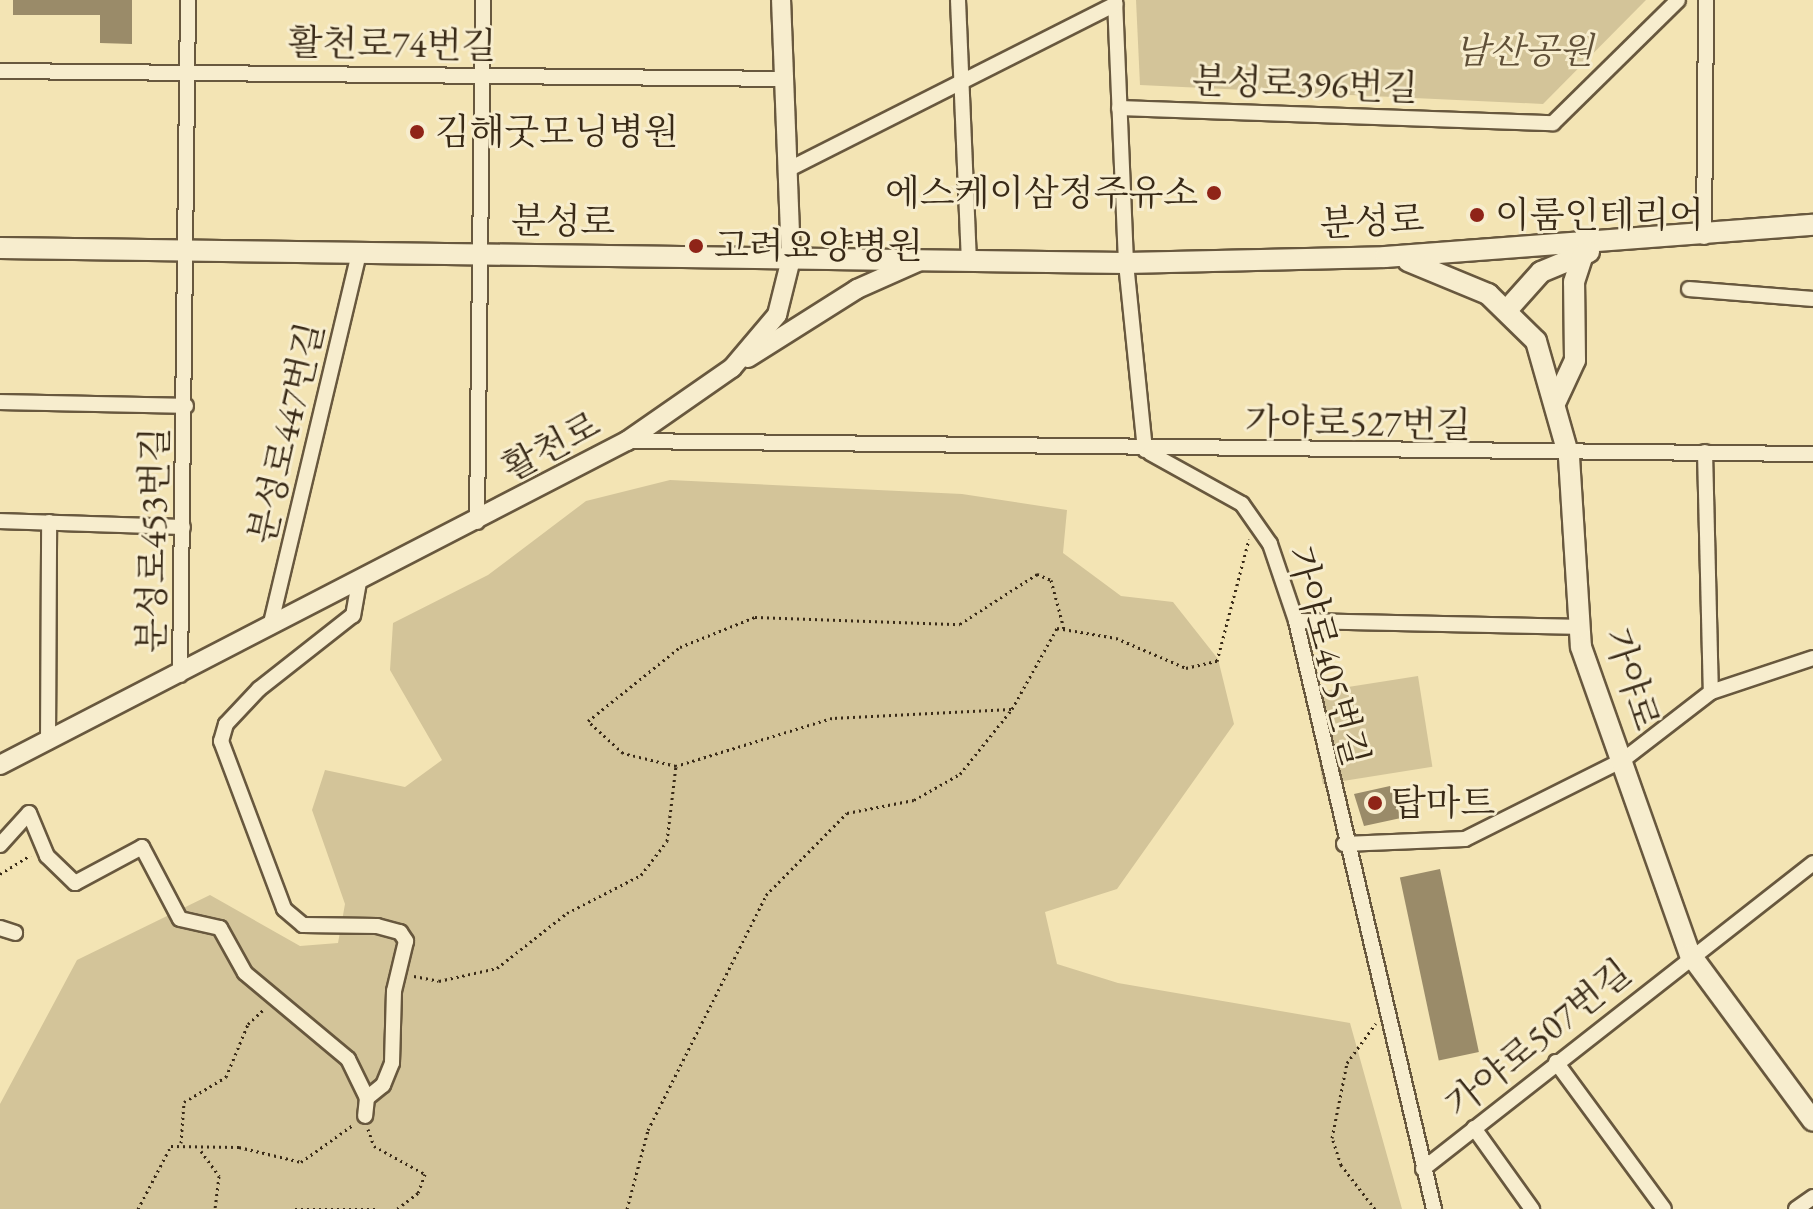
<!DOCTYPE html>
<meta charset="utf-8">
<style>
body{margin:0}
#map{position:relative;width:1813px;height:1209px;overflow:hidden;background:#f3e4b4;font-family:"EB Garamond","Noto Serif KR",serif}
div>[style]{position:absolute}
[style*='--x']{left:calc(var(--x)*1px);top:calc(var(--y)*1px);width:calc(var(--w)*1px);rotate:calc(var(--a)*1deg)}
.green>*{inset:0;background:#d3c499;transform-origin:0 0}
.building>*{inset:0;background:#9a8b69;transform-origin:0 0}
.path>*{height:3px;margin-top:-1.5px;transform-origin:0;background:repeating-linear-gradient(90deg,#392a17 0 2px,transparent 0 6px)}
.roads{filter:drop-shadow(2px 0 #68583e) drop-shadow(-2px 0 #68583e) drop-shadow(0 2px #68583e) drop-shadow(0 -2px #68583e)}
.minor>*{height:14px;margin:-7px;padding:0 7px;transform-origin:7px;border-radius:7px;background:#f7edce}
.tertiary>*{height:18px;margin:-9px;padding:0 9px;transform-origin:9px;border-radius:9px;background:#f7edce}
.secondary>*{height:20px;margin:-10px;padding:0 10px;transform-origin:10px;border-radius:10px;background:#f7edce}
.dots>*{width:22px;height:22px;translate:-50% -50%;box-sizing:border-box;border:4px solid #f7edce;border-radius:50%}
span{translate:-50% -50%;white-space:nowrap;text-align:center;line-height:1.15;-webkit-text-stroke:6px #f7edce;paint-order:stroke}
.street-label{font-size:36px;color:#392a17}
.park-label{font-size:36px;color:#605038;font-style:italic}
.poi-label{font-size:36px;color:#392a17}
.left{translate:0 -50%;text-align:left}
.right{translate:-100% -50%;text-align:right}
</style>
<div id="map">
<div class="green">
<div style="clip-path:polygon(1136px 0,1646px 0,1543px 104px,1140px 85px)"></div>
<div style="clip-path:polygon(670px 480px,962px 494px,1067px 510px,1063px 553px,1121px 596px,1173px 602px,1218px 659px,1234px 724px,1117px 889px,1045px 912px,1057px 964px,1118px 983px,1350px 1023px,1402px 1209px,0 1209px,0 1104px,77px 960px,210px 895px,300px 946px,338px 943px,345px 904px,312px 810px,325px 770px,405px 787px,442px 760px,390px 670px,393px 623px,488px 575px,586px 501px)"></div>
<div style="left:1418px;top:676px;width:92px;height:111px;rotate:81deg"></div>
</div>
<div class="building">
<div style="clip-path:polygon(13px 0,132px 0,132px 44px,100px 43px,100px 15px,13px 15px)"></div>
<div style="clip-path:polygon(1390px 786px,1401px 818px,1364px 826px,1354px 794px)"></div>
<div style="left:1440px;top:869px;width:187px;height:41px;rotate:78deg"></div>
</div>
<div class="path">
<div style="--x:1011;--y:709;--w:179;--a:177.1"></div>
<div style="--x:832;--y:718;--w:163;--a:162.9"></div>
<div style="--x:676;--y:766;--w:55;--a:-166.2"></div>
<div style="--x:623;--y:753;--w:47;--a:-137.6"></div>
<div style="--x:588;--y:721;--w:118;--a:-38.8"></div>
<div style="--x:680;--y:647;--w:81;--a:-21.8"></div>
<div style="--x:755;--y:617;--w:205;--a:2"></div>
<div style="--x:960;--y:624;--w:92;--a:-33"></div>
<div style="--x:1037;--y:574;--w:15;--a:23"></div>
<div style="--x:1051;--y:580;--w:51;--a:75.1"></div>
<div style="--x:0;--y:874;--w:36;--a:-32"></div>
<div style="--x:414;--y:976;--w:25;--a:11"></div>
<div style="--x:439;--y:981;--w:59;--a:-12.6"></div>
<div style="--x:497;--y:968;--w:89;--a:-38.2"></div>
<div style="--x:567;--y:913;--w:83;--a:-27.2"></div>
<div style="--x:641;--y:875;--w:43;--a:-52.6"></div>
<div style="--x:667;--y:841;--w:76;--a:-83.2"></div>
<div style="--x:368;--y:1129;--w:18;--a:71"></div>
<div style="--x:374;--y:1146;--w:58;--a:28.8"></div>
<div style="--x:425;--y:1174;--w:20;--a:110"></div>
<div style="--x:418;--y:1193;--w:26;--a:143"></div>
<div style="--x:181;--y:1143;--w:41;--a:-85.8"></div>
<div style="--x:184;--y:1102;--w:49;--a:-30.8"></div>
<div style="--x:226;--y:1077;--w:57;--a:-67.5"></div>
<div style="--x:248;--y:1024;--w:23;--a:-43"></div>
<div style="--x:201;--y:1151;--w:31;--a:54"></div>
<div style="--x:219;--y:1176;--w:33;--a:97"></div>
<div style="--x:138;--y:1209;--w:71;--a:-62.4"></div>
<div style="--x:171;--y:1146;--w:68;--a:0.8"></div>
<div style="--x:239;--y:1147;--w:64;--a:13.6"></div>
<div style="--x:301;--y:1162;--w:65;--a:-35.6"></div>
<div style="--x:295;--y:1209;--w:80;--a:0"></div>
<div style="--x:627;--y:1209;--w:82;--a:-75.1"></div>
<div style="--x:648;--y:1130;--w:263;--a:-63.3"></div>
<div style="--x:766;--y:895;--w:115;--a:-45.4"></div>
<div style="--x:847;--y:813;--w:68;--a:-11"></div>
<div style="--x:914;--y:800;--w:53;--a:-29.5"></div>
<div style="--x:960;--y:774;--w:83;--a:-51.3"></div>
<div style="--x:1012;--y:709;--w:93;--a:-60.9"></div>
<div style="--x:1057;--y:628;--w:60;--a:9.6"></div>
<div style="--x:1116;--y:638;--w:76;--a:23.2"></div>
<div style="--x:1186;--y:668;--w:32;--a:-13"></div>
<div style="--x:1217;--y:661;--w:126;--a:-75.3"></div>
<div style="--x:1375;--y:1209;--w:56;--a:-127.7"></div>
<div style="--x:1341;--y:1165;--w:28;--a:-108"></div>
<div style="--x:1332;--y:1138;--w:76;--a:-78.7"></div>
<div style="--x:1347;--y:1063;--w:49;--a:-54.1"></div>
</div>
<div class="roads">
<div class="minor">
<div style="--x:958;--y:0;--w:261;--a:87.6"></div>
<div style="--x:1115;--y:0;--w:263;--a:87.6"></div>
<div style="--x:1126;--y:263;--w:188;--a:84.2"></div>
<div style="--x:0;--y:71;--w:784;--a:0.58"></div>
<div style="--x:1119;--y:108;--w:434;--a:2"></div>
<div style="--x:1553;--y:123;--w:175;--a:-44.5"></div>
<div style="--x:787;--y:170;--w:368;--a:-26.8"></div>
<div style="--x:1704;--y:237;--w:237;--a:-89.5"></div>
<div style="--x:1689;--y:289;--w:124;--a:4.6"></div>
<div style="--x:0;--y:402;--w:186;--a:1.2"></div>
<div style="--x:627;--y:441;--w:1186;--a:0.63"></div>
<div style="--x:1705;--y:452;--w:240;--a:88.6"></div>
<div style="--x:1150;--y:453;--w:105;--a:29"></div>
<div style="--x:1242;--y:504;--w:49;--a:55"></div>
<div style="--x:1270;--y:544;--w:81;--a:71.3"></div>
<div style="--x:1296;--y:621;--w:604;--a:76.79"></div>
<div style="--x:0;--y:521;--w:183;--a:1.9"></div>
<div style="--x:477;--y:522;--w:522;--a:-89.34"></div>
<div style="--x:359;--y:582;--w:34;--a:100"></div>
<div style="--x:353;--y:615;--w:120;--a:141.8"></div>
<div style="--x:259;--y:689;--w:48;--a:133.3"></div>
<div style="--x:226;--y:724;--w:18;--a:106"></div>
<div style="--x:221;--y:741;--w:179;--a:69.4"></div>
<div style="--x:284;--y:909;--w:25;--a:40"></div>
<div style="--x:303;--y:925;--w:74;--a:0.8"></div>
<div style="--x:377;--y:926;--w:24;--a:15"></div>
<div style="--x:400;--y:932;--w:11;--a:56"></div>
<div style="--x:406;--y:941;--w:51;--a:103.5"></div>
<div style="--x:394;--y:991;--w:72;--a:91.6"></div>
<div style="--x:392;--y:1063;--w:24;--a:112"></div>
<div style="--x:383;--y:1085;--w:21;--a:141"></div>
<div style="--x:1296;--y:621;--w:282;--a:1.2"></div>
<div style="--x:270;--y:627;--w:384;--a:-76.6"></div>
<div style="--x:180;--y:675;--w:675;--a:-89.32"></div>
<div style="--x:48;--y:742;--w:220;--a:-89.7"></div>
<div style="--x:1344;--y:844;--w:121;--a:-2.4"></div>
<div style="--x:1465;--y:839;--w:177;--a:-26.6"></div>
<div style="--x:1623;--y:760;--w:111;--a:-37.7"></div>
<div style="--x:1711;--y:692;--w:108;--a:-18.4"></div>
<div style="--x:0;--y:845;--w:43;--a:-47.8"></div>
<div style="--x:29;--y:813;--w:47;--a:67.3"></div>
<div style="--x:47;--y:856;--w:39;--a:44"></div>
<div style="--x:75;--y:883;--w:76;--a:-28.2"></div>
<div style="--x:142;--y:847;--w:81;--a:62.2"></div>
<div style="--x:180;--y:919;--w:41;--a:12.7"></div>
<div style="--x:220;--y:928;--w:51;--a:60.9"></div>
<div style="--x:245;--y:973;--w:134;--a:39.9"></div>
<div style="--x:348;--y:1059;--w:43;--a:64"></div>
<div style="--x:367;--y:1098;--w:18;--a:96"></div>
<div style="--x:0;--y:928;--w:16;--a:18"></div>
<div style="--x:1556;--y:1062;--w:182;--a:53.7"></div>
<div style="--x:1474;--y:1128;--w:100;--a:54.4"></div>
<div style="--x:1423;--y:1169;--w:496;--a:-38.1"></div>
<div style="--x:1796;--y:1209;--w:21;--a:-35"></div>
</div>
<div class="tertiary">
<div style="--x:748;--y:358;--w:129;--a:-32.3"></div>
<div style="--x:857;--y:289;--w:69;--a:-24"></div>
<div style="--x:0;--y:765;--w:706;--a:-27.33"></div>
<div style="--x:627;--y:441;--w:128;--a:-34.8"></div>
<div style="--x:732;--y:368;--w:70;--a:-49.7"></div>
<div style="--x:777;--y:315;--w:58;--a:-76"></div>
<div style="--x:791;--y:259;--w:259;--a:-92.2"></div>
</div>
<div class="secondary">
<div style="--x:0;--y:248;--w:1126;--a:0.76"></div>
<div style="--x:1126;--y:263;--w:259;--a:-1.3"></div>
<div style="--x:1385;--y:257;--w:429;--a:-4.3"></div>
<div style="--x:1408;--y:261;--w:87;--a:22.4"></div>
<div style="--x:1488;--y:294;--w:67;--a:44.4"></div>
<div style="--x:1536;--y:341;--w:121;--a:74.1"></div>
<div style="--x:1569;--y:457;--w:190;--a:86.4"></div>
<div style="--x:1581;--y:647;--w:326;--a:70.5"></div>
<div style="--x:1690;--y:954;--w:207;--a:53.6"></div>
<div style="--x:1507;--y:310;--w:51;--a:-48.2"></div>
<div style="--x:1541;--y:272;--w:52;--a:-22.6"></div>
<div style="--x:1556;--y:401;--w:45;--a:-65.1"></div>
<div style="--x:1575;--y:360;--w:78;--a:-90.7"></div>
<div style="--x:1574;--y:282;--w:28;--a:-72"></div>
</div>
</div>
<div class="dots">
<div style="left:417px;top:132px;background:#8f2418"></div>
<div style="left:1214px;top:193px;background:#8f2418"></div>
<div style="left:1477px;top:215px;background:#8f2418"></div>
<div style="left:696px;top:246px;background:#8f2418"></div>
<div style="left:1375px;top:803px;background:#8f2418"></div>
</div>
<div class="street-label">
<span style="left:392px;top:44px;rotate:1deg">활천로74번길</span>
<span style="left:1305px;top:84px;rotate:2deg">분성로396번길</span>
<span style="left:563px;top:221px;rotate:1deg">분성로</span>
<span style="left:1372px;top:221px;rotate:-3deg">분성로</span>
<span style="left:1358px;top:423px;rotate:1deg">가야로527번길</span>
<span style="left:286px;top:433px;rotate:-77deg">분성로447번길</span>
<span style="left:551px;top:446px;rotate:-28deg">활천로</span>
<span style="left:153px;top:540px;rotate:-89deg">분성로453번길</span>
<span style="left:1328px;top:656px;rotate:75deg">가야로405번길</span>
<span style="left:1632px;top:679px;rotate:72deg">가야로</span>
<span style="left:1538px;top:1038px;rotate:-39deg">가야로507번길</span>
</div>
<div class="park-label">
<span style="left:1524px;top:51px">남산공원</span>
</div>
<div class="poi-label">
<span class="left" style="left:435px;top:132px">김해굿모닝병원</span>
<span class="right" style="left:1198px;top:193px">에스케이삼정주유소</span>
<span class="left" style="left:1495px;top:215px">이룸인테리어</span>
<span class="left" style="left:714px;top:246px">고려요양병원</span>
<span class="left" style="left:1391px;top:803px">탑마트</span>
</div>
</div>
